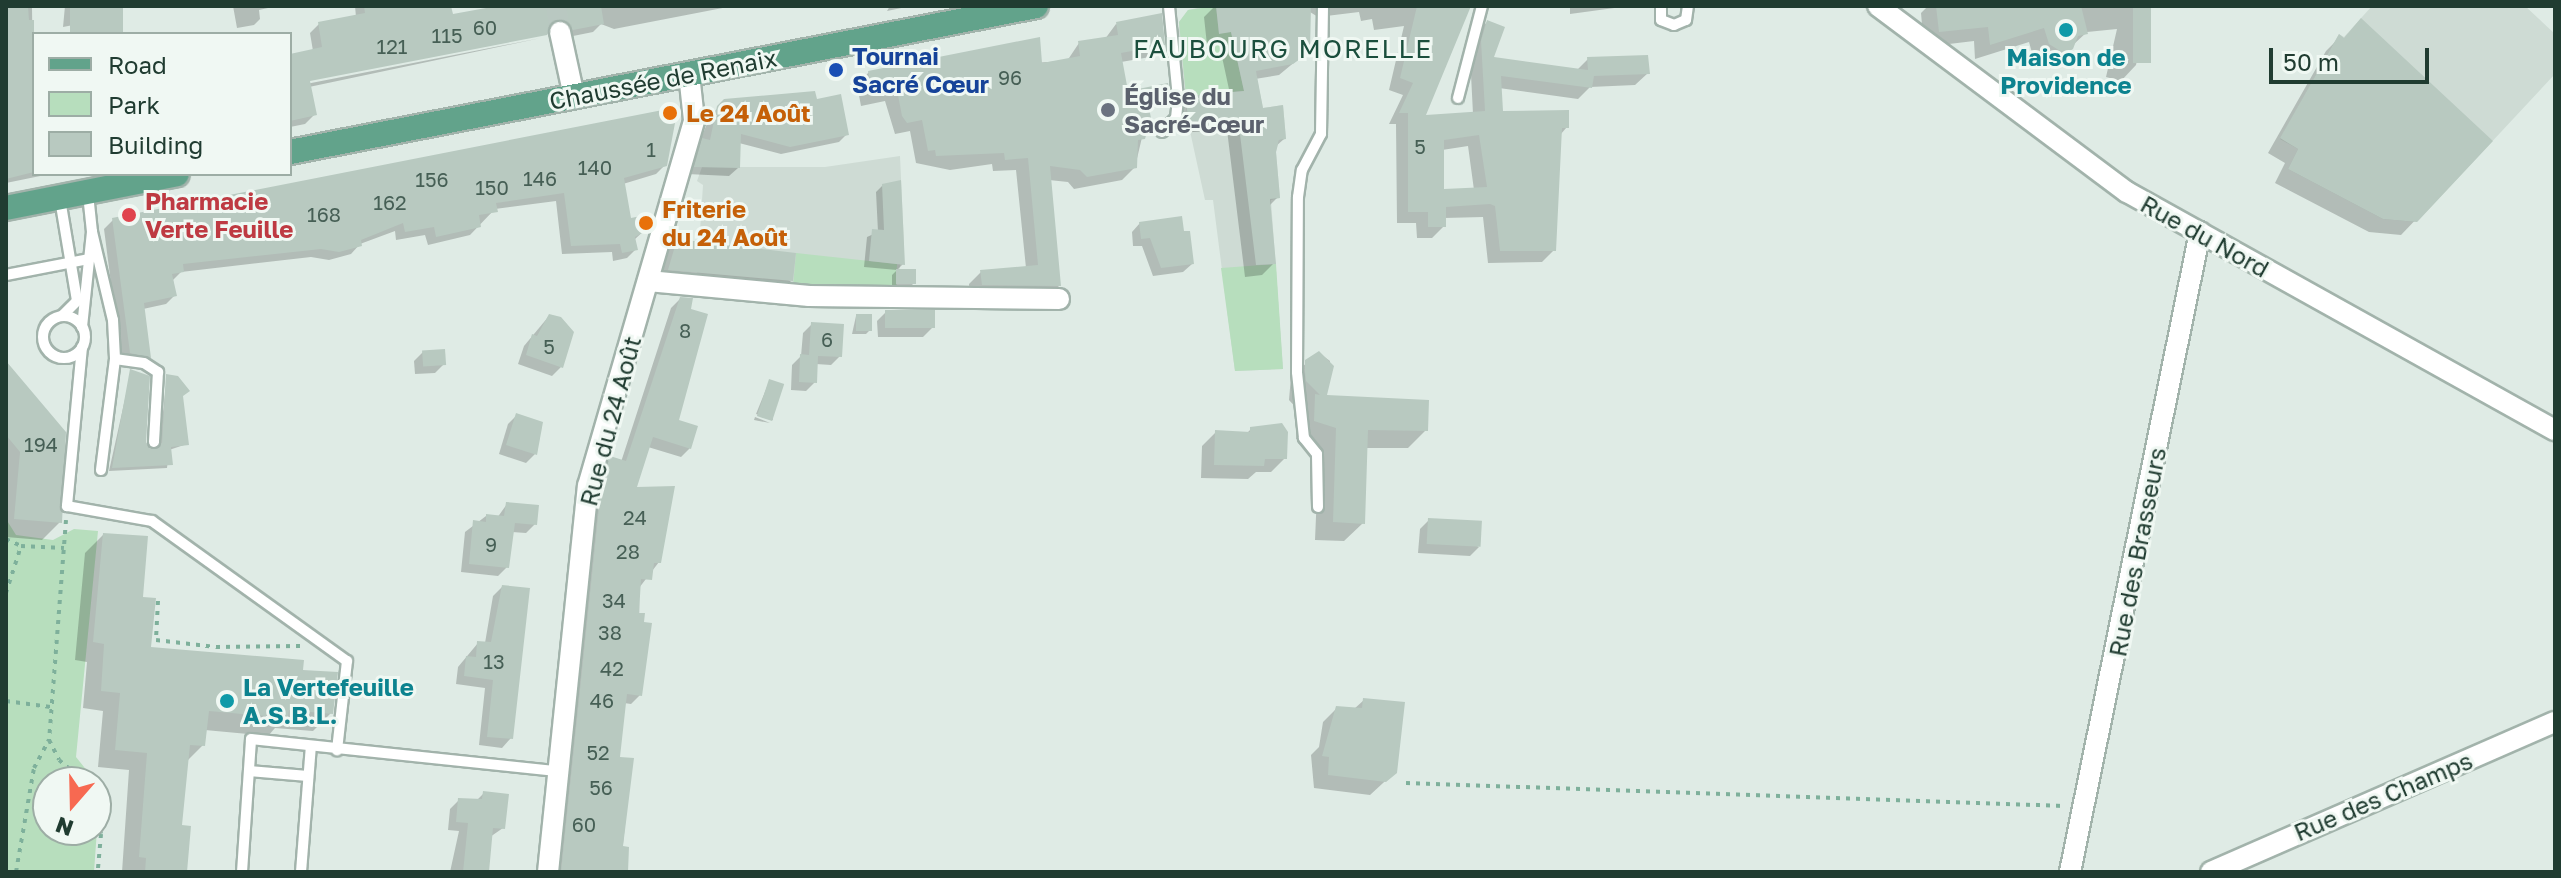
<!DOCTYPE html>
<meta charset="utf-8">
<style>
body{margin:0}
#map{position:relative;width:2561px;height:878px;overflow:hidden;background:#dfebe5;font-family:"Golos Text",sans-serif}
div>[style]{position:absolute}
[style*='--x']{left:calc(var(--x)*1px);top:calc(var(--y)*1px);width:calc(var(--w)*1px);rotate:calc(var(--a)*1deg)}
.built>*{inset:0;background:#cedbd4}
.green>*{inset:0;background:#b7debd}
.shadow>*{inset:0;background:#0003}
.building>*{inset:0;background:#b8c9c0;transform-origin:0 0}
.street-tunnel>*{height:20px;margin-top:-10px;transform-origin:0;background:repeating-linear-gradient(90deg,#b9c8c1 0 20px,transparent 0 30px)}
.path>*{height:4px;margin-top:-2px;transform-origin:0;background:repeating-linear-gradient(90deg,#7eb09b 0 4px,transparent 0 10px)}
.roads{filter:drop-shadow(2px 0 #a2b3ab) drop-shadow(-2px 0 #a2b3ab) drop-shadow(0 2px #a2b3ab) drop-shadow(0 -2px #a2b3ab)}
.lane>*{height:10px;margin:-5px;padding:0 5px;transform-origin:5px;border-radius:5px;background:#fff}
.lane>.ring{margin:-5px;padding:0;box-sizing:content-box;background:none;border:10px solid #fff;border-radius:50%}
.street>*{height:20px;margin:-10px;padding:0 10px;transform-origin:10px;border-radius:10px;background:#fff}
.primary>*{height:24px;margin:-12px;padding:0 12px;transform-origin:12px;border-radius:12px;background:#62a38b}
.dots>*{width:22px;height:22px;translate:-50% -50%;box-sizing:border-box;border:4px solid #f0f8f3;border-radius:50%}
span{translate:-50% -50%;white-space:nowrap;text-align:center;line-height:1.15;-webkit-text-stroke:6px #f0f8f3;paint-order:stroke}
.number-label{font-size:20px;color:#465f55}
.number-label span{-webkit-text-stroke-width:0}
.transit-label{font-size:24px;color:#164399;font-weight:700}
.left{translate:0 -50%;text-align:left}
.culture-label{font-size:24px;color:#0d838f;font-weight:700}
.street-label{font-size:24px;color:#203c31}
.worship-label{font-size:24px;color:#5b616d;font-weight:700}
.food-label{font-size:24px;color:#c56008;font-weight:700}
.health-label{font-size:24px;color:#be3a42;font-weight:700}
.neighbourhood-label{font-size:26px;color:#1b4f3d;letter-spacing:2px}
.frame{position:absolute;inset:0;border:8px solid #203c31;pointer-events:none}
.legend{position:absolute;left:32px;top:32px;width:260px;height:144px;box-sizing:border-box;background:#f0f8f3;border:2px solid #9dada5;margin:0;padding:10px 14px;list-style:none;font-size:24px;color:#203c31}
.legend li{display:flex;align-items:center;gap:16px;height:40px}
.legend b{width:40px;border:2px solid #9dada5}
.north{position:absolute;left:32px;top:766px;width:80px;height:80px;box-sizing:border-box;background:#f0f8f3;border:2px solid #9dada5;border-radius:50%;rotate:200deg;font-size:22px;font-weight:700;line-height:32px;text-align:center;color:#203c31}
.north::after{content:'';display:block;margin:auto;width:28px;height:36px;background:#f76951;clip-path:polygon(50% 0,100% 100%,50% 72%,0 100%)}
.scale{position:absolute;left:2269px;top:48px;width:160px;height:36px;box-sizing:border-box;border:4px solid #203c31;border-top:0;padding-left:10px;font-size:24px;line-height:28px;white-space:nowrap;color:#203c31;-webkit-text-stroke:6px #f0f8f3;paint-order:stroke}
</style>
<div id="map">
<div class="built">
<div style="clip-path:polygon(1206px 6px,1242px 6px,1263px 108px,1283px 105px,1286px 139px,1279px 140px,1276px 152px,1280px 198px,1271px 200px,1283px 369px,1235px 371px,1213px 200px,1205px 200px,1188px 122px,1179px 40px,1179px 22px,1188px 10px)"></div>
<div style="clip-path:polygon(2372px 6px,2525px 6px,2555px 34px,2555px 74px,2417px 222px,2383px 219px,2288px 169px,2298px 149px,2280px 139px,2339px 34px,2344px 37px)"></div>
<div style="clip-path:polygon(900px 156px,904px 245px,896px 288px,697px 277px,703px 185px,697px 181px,702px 167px,825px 167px)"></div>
</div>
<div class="green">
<div style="clip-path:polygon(1216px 6px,1219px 33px,1231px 32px,1244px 91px,1186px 96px,1179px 22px,1188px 10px)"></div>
<div style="clip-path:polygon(796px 253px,897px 264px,896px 288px,793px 286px)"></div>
<div style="clip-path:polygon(1276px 264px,1283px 369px,1235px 371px,1221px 268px)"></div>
<div style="clip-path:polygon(evenodd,6px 519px,16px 535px,53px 540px,74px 529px,98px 531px,76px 757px,100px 787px,94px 872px,6px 872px,6px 519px,48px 782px,96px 782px,96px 830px,48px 830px,48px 782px)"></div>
</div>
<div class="shadow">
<div style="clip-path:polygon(6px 6px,32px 6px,34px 174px,50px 174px,6px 183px)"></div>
<div style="clip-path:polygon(65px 6px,121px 6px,114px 17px,63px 27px)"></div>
<div style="clip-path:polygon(233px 6px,277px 6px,259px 10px,260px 19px,254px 25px,237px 28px)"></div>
<div style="clip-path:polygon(355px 6px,430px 6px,452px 17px,507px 6px,733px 6px,614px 29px,601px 24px,593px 32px,563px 38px,549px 28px,300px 81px,301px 85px,541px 38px,309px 87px,314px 115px,305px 124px,290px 127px,290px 56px,313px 51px,310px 33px,319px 24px,356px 17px)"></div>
<div style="clip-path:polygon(890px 6px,911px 6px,887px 11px)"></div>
<div style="clip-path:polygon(evenodd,1215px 6px,1468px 6px,1423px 117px,1473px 114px,1470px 55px,1475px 34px,1487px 22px,1491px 59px,1577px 70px,1588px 59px,1648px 73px,1635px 85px,1590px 87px,1578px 99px,1499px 88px,1501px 113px,1567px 127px,1560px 135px,1554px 250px,1542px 262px,1488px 263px,1483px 217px,1444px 218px,1444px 226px,1432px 238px,1417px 238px,1416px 223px,1397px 223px,1396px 124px,1389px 124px,1403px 95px,1389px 90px,1404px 26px,1374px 30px,1372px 19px,1361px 21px,1359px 12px,1318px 17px,1310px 12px,1308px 51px,1279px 75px,1255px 79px,1261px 110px,1284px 139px,1275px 147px,1278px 197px,1269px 206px,1274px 263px,1262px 275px,1245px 277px,1227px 130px,1177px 133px,1175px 110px,1187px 98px,1230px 94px,1219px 43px,1207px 45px,1204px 17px,1215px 6px,1468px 146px,1474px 190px,1442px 191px,1442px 150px,1468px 146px)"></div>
<div style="clip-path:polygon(1570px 6px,1629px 6px,1570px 14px)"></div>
<div style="clip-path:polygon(1928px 6px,2149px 6px,2136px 65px,2121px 81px,2106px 77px,2117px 29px,2087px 32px,2048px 68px,2034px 60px,2029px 42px,1975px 59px,1974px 41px,1924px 47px,1921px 13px)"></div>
<div style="clip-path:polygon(1116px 24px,1163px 45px,1150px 57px,1121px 62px,1127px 93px,1168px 98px,1148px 112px,1135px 167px,1122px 180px,1074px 189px,1068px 182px,1049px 180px,1059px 286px,1047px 298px,970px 297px,969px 284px,981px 272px,1026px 268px,1016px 170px,993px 171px,992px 164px,950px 170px,916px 163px,910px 131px,895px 134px,885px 101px,861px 106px,857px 85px,869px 72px,1067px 61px,1079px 43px,1105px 39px)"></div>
<div style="clip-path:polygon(2340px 37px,2491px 141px,2401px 235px,2369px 232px,2275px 183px,2285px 163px,2268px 153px,2326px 51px)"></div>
<div style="clip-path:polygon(725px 101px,815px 102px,847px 134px,839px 142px,781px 154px,739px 143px,738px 168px,729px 176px,687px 174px,710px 116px)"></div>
<div style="clip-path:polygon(665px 165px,656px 174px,623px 184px,630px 221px,647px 228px,634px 240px,636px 249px,627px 258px,613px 261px,612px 252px,562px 254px,556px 201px,495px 209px,470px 235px,428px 245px,425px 235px,396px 240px,395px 231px,360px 244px,351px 254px,329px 260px,311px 257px,181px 272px,173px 280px,175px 295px,166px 304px,143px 309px,149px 357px,140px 366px,121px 361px,104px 229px,113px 220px)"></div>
<div style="clip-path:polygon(883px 185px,903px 264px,896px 271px,914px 283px,910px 287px,892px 287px,892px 275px,897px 270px,864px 267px,867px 237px,878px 232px,876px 192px)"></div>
<div style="clip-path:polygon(1140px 223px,1192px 264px,1183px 272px,1153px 276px,1142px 246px,1133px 246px,1132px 232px)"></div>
<div style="clip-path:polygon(678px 241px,791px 281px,779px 293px,657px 282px,665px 254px)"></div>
<div style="clip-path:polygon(680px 299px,676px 421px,690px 448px,681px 457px,648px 447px,634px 489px,659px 562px,639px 588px,640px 695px,631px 704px,624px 703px,618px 759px,632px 760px,620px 872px,554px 872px,593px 499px,602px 467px,611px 458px,621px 462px,671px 308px)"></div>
<div style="clip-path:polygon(886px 312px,932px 328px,923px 337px,878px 337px,877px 321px)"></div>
<div style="clip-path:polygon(549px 316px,561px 367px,552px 376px,518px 364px,524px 346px)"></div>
<div style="clip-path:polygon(856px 316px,870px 330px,866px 334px,852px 334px)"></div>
<div style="clip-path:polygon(812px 324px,840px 356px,831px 365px,816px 364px,815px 382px,806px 391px,791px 390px,792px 365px,801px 356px,803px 333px)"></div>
<div style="clip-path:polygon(423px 352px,444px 364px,435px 373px,415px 374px,414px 361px)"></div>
<div style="clip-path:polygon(1319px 353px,1330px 361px,1325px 397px,1426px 430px,1408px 448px,1366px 448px,1363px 523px,1344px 541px,1315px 540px,1319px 446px,1296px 439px,1300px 412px,1289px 400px,1291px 376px)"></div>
<div style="clip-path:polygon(6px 364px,60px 522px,42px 540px,6px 537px)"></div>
<div style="clip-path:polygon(131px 372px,144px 442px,152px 453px,159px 448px,167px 376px,181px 396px,187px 444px,169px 450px,167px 468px,109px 471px)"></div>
<div style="clip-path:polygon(769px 382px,773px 420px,756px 414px)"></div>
<div style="clip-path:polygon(517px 415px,535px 454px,526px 463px,499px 454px,508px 424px)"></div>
<div style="clip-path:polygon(755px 417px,770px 423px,754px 420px)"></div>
<div style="clip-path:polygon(1251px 429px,1285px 458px,1271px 472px,1256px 472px,1248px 479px,1201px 478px,1202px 446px,1216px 432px,1246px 434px)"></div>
<div style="clip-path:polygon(507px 504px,535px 524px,526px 533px,512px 532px,507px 567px,498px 576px,461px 572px,465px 532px,486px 516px,497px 518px)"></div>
<div style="clip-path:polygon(1429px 520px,1479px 547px,1470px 556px,1418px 553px,1420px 529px)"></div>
<div style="clip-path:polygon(103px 535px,141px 599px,149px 649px,301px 672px,331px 713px,313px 731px,275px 728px,268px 736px,205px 730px,203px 745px,186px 762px,180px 827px,185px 872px,122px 872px,129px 770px,98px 767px,103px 711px,83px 708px,87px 662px,75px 660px,85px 553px)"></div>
<div style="clip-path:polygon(502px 587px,511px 738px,502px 748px,479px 745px,485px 688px,456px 684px,458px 667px,478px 643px,485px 643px,493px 596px)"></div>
<div style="clip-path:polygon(1364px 700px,1395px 772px,1370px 795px,1314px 788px,1311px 755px,1319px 747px,1323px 722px,1337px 708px,1354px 709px)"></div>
<div style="clip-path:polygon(484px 793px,503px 828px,490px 837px,487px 872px,450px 872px,459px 831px,448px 830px,450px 809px,459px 800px,477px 800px)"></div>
</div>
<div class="building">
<div style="clip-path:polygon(6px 6px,28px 6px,29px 20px,34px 20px,34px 172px,6px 179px)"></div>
<div style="left:70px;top:6px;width:53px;height:28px"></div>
<div style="clip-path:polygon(364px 6px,451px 6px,453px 14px,497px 6px,601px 6px,604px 24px,573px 30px,558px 19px,547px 35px,310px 81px,317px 115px,290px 121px,290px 54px,322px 47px,318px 22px,365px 13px)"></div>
<div style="clip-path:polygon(1216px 6px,1311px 6px,1310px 52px,1293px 64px,1256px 71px,1263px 108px,1283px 105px,1286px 139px,1279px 140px,1276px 152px,1280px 198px,1270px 199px,1276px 264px,1256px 265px,1238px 118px,1188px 122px,1186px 96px,1244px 91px,1231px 32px,1219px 34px)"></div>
<div style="clip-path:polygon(evenodd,1417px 6px,1471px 6px,1426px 115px,1485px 111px,1481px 41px,1487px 20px,1505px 27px,1494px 57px,1588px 70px,1587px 57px,1648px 55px,1650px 74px,1594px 76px,1592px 88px,1501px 76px,1503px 111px,1569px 110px,1569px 128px,1562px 128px,1556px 251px,1500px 251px,1495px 206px,1490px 204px,1446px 207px,1446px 227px,1428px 227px,1428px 212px,1408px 212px,1408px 113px,1399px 113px,1413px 83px,1400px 78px,1417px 6px,1479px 135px,1487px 187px,1444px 189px,1444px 140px,1479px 135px)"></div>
<div style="clip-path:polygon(1936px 6px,2081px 6px,2088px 34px,2078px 36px,2073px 49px,2065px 54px,2049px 44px,2044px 28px,1990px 45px,1988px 27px,1939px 32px)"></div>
<div style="left:2133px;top:6px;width:18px;height:57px"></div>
<div style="clip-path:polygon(1162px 13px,1165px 45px,1121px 53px,1128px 91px,1168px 83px,1170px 99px,1148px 103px,1151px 118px,1145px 139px,1138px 140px,1137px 168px,1087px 177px,1080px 170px,1050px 166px,1061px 286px,982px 285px,980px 270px,1038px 265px,1028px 158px,1005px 160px,1004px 153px,936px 156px,935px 150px,928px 151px,922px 120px,907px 123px,902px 116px,897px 90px,873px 95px,868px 71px,1040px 37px,1042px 63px,1080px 56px,1078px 41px,1118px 35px,1116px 22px)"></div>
<div style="clip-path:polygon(2361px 18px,2493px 141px,2417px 222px,2383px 219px,2288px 169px,2298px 149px,2280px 138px,2339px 34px,2344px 38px)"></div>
<div style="clip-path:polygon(815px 91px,817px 99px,841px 94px,849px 135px,790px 147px,741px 134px,740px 168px,694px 167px,702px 138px,710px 140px,717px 106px,724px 99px)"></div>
<div style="clip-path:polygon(678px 107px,667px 166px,624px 178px,631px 218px,646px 215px,649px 229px,635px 237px,638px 250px,622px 253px,620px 244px,571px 246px,564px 193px,496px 203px,498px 212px,479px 215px,481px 227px,436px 237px,434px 227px,405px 232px,403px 223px,361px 240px,362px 246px,339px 252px,321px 249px,183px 264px,184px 272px,172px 274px,177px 296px,144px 303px,151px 358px,130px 353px,112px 218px)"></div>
<div style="clip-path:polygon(901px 180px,905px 265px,869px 261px,872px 229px,884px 230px,882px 184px)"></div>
<div style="clip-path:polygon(1182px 216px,1184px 231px,1190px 231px,1194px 264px,1161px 268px,1150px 238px,1141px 239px,1139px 222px)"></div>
<div style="clip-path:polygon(677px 239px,796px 253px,793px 281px,668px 270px)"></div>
<div style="left:896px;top:269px;width:20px;height:15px"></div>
<div style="clip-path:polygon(680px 297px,693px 298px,691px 309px,708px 314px,679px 420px,698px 426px,691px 449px,653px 437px,637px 487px,675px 486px,661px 563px,654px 563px,652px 580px,641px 579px,639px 613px,645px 613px,644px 622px,652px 623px,642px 696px,627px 694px,620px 757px,634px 758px,623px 846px,629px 847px,628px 872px,561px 872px,601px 488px,610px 456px,626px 461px)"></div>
<div style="left:885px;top:310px;width:50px;height:18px"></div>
<div style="clip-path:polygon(549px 314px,561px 317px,574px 332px,563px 368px,526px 355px,532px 334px,537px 336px)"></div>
<div style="left:856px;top:314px;width:16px;height:17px"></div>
<div style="clip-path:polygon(811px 322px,844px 324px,842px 357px,818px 356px,817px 383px,799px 382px,800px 354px,809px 355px)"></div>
<div style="left:445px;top:349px;width:16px;height:23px;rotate:86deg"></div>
<div style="clip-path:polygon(1319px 351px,1334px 366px,1327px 395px,1429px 400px,1428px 431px,1368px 430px,1365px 524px,1333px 522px,1336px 428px,1314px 421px,1315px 394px,1320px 395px,1306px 381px,1305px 372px,1305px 360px)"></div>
<div style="clip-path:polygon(6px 361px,66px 432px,62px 523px,14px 519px,20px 452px,6px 435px)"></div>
<div style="clip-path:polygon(130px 369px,150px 376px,146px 442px,150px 449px,162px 443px,166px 374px,178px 376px,190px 391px,183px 396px,189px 445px,171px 447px,173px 465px,112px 468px)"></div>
<div style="left:769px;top:379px;width:16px;height:39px;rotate:18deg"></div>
<div style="clip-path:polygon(516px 413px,543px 422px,537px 455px,506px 445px)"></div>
<div style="clip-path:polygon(1282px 423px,1288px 432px,1287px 459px,1265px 459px,1264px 466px,1214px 465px,1215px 430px,1250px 432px,1250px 427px)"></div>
<div style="clip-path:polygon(506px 502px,539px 505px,537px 525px,515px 523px,509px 568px,469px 564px,473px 520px,486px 522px,486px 514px,504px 516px)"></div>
<div style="left:1428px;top:518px;width:54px;height:26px;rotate:3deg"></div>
<div style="clip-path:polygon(103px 533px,148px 536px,143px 597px,156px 598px,151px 647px,304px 660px,303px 670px,338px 672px,333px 714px,289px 710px,288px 718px,209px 711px,205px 746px,190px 745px,182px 825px,191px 826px,187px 872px,145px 872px,146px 858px,139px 857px,147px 753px,115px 750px,120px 693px,101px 691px,104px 644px,93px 642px)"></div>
<div style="clip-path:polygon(502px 585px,530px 588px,513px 739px,487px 737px,493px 680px,464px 676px,466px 656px,476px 657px,477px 641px,491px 642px)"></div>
<div style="clip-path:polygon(1363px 698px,1405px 702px,1397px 773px,1386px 782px,1328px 775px,1329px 757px,1322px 756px,1336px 706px,1362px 708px)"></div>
<div style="clip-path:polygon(483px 791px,509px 794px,505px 829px,493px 828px,489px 872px,463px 872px,468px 823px,456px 822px,458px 798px,482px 799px)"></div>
</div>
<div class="street-tunnel">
<div style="--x:556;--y:6;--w:26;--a:81"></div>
</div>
<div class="path">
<div style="--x:66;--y:520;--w:221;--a:94.4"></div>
<div style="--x:49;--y:740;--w:22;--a:63"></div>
<div style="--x:59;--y:760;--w:34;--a:40"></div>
<div style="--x:6;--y:539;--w:17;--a:25"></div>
<div style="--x:21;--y:546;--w:43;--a:2.7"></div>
<div style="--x:6;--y:593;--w:49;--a:-72.3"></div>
<div style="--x:158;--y:601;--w:39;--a:93"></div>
<div style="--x:156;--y:640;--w:60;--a:6.7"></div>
<div style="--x:216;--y:647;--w:84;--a:-0.7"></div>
<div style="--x:6;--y:701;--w:45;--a:7.6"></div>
<div style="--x:1406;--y:783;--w:658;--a:2"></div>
<div style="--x:96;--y:803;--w:31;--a:81"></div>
<div style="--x:101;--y:834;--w:38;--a:95"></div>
<div style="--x:16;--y:872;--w:106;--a:-80.2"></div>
<div style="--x:34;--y:768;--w:32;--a:-62"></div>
</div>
<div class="roads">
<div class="lane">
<div style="--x:1661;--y:6;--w:14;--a:90"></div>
<div style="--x:1661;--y:20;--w:14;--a:21"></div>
<div style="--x:1674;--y:25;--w:13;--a:-23"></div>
<div style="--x:1686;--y:20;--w:14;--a:-82"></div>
<div style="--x:1458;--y:98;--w:95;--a:-75.4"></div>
<div style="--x:1162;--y:132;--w:20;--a:-45"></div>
<div style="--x:1176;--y:118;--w:20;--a:-84"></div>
<div style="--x:1178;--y:98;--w:92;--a:-95.6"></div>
<div style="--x:60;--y:199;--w:103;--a:80.5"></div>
<div style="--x:77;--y:301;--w:20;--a:135"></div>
<div style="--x:92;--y:232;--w:90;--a:76.6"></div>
<div style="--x:113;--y:320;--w:39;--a:87"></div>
<div style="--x:115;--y:359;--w:112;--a:97.2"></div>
<div style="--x:6;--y:275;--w:85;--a:-10.9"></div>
<div class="ring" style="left:43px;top:316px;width:32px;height:32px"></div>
<div style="--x:82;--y:327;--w:96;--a:-84"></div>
<div style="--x:92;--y:232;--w:38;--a:-96"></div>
<div style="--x:82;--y:347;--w:160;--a:95.4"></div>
<div style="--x:67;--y:506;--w:86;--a:10"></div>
<div style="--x:152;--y:521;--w:240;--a:35.7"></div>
<div style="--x:347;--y:661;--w:90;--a:96.4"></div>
<div style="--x:115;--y:359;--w:29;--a:8"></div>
<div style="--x:144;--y:363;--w:17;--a:33"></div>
<div style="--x:158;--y:372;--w:70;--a:93.3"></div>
<div style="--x:1318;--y:507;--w:53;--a:-91.1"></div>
<div style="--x:1317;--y:454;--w:21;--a:-129"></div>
<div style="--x:1304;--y:438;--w:66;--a:-96.1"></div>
<div style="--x:1297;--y:372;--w:175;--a:-89.7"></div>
<div style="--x:1298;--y:197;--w:27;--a:-82"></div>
<div style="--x:1302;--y:170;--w:41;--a:-62.2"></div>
<div style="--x:1321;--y:134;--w:128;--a:-89.1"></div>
<div style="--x:249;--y:771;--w:59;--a:4.8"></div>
<div style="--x:242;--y:872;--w:133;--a:-86.1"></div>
<div style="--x:251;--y:739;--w:307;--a:6"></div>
<div style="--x:301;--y:872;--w:126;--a:-85.5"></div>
</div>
<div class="street">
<div style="--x:1878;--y:6;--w:311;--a:36.8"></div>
<div style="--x:2127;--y:192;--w:490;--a:29.1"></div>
<div style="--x:560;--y:32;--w:66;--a:77.7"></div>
<div style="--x:648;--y:281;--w:162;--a:5.3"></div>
<div style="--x:809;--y:296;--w:250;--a:0.7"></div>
<div style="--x:548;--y:872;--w:388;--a:-84.1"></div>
<div style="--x:588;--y:486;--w:381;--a:-73.8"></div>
<div style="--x:694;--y:120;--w:46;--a:-96.2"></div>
<div style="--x:2070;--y:872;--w:653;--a:-78.52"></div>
<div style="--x:2211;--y:872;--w:375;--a:-23.6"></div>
</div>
<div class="primary">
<div style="--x:290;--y:152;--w:760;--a:-11.07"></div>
<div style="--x:6;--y:208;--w:174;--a:-11.2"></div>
</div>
</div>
<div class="dots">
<div style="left:2066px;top:30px;background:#0f9aa8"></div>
<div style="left:836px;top:70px;background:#1a4fb4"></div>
<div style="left:1108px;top:110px;background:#6b7280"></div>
<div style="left:670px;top:113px;background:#e8710a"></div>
<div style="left:129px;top:215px;background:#e0444e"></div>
<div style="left:646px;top:223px;background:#e8710a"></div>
<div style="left:227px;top:701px;background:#0f9aa8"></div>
</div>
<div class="number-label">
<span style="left:485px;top:27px">60</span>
<span style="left:447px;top:35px">115</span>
<span style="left:392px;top:46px">121</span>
<span style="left:1010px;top:77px">96</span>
<span style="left:1420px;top:146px">5</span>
<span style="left:651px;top:149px">1</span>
<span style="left:595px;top:167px">140</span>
<span style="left:540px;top:178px">146</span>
<span style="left:432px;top:179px">156</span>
<span style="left:492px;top:187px">150</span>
<span style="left:390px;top:202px">162</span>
<span style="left:324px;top:214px">168</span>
<span style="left:685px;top:330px">8</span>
<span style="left:827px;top:339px">6</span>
<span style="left:549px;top:346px">5</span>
<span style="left:41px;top:444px">194</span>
<span style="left:635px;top:517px">24</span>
<span style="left:491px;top:544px">9</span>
<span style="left:628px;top:551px">28</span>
<span style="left:614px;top:600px">34</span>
<span style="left:610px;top:632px">38</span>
<span style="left:494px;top:661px">13</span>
<span style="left:612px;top:668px">42</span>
<span style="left:602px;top:700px">46</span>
<span style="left:598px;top:752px">52</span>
<span style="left:601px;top:787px">56</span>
<span style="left:584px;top:824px">60</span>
</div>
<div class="transit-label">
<span class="left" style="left:852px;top:70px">Tournai<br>Sacré Cœur</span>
</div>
<div class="culture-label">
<span style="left:2066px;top:71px">Maison de<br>Providence</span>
<span class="left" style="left:243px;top:701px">La Vertefeuille<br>A.S.B.L.</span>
</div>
<div class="street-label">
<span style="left:663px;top:79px;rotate:-11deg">Chaussée de Renaix</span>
<span style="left:2205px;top:236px;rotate:29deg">Rue du Nord</span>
<span style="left:610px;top:421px;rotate:-75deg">Rue du 24 Août</span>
<span style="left:2137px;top:552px;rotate:-79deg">Rue des Brasseurs</span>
<span style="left:2383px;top:796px;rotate:-23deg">Rue des Champs</span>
</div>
<div class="worship-label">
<span class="left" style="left:1124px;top:110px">Église du<br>Sacré-Cœur</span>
</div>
<div class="food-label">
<span class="left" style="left:686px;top:113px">Le 24 Août</span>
<span class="left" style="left:662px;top:223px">Friterie<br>du 24 Août</span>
</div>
<div class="health-label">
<span class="left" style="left:145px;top:215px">Pharmacie<br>Verte Feuille</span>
</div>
<div class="neighbourhood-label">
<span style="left:1283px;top:49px">FAUBOURG MORELLE</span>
</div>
<div class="frame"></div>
<ul class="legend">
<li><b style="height:10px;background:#62a38b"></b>Road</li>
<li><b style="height:22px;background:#b7debd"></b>Park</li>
<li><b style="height:22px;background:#b8c9c0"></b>Building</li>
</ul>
<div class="north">N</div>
<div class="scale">50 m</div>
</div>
